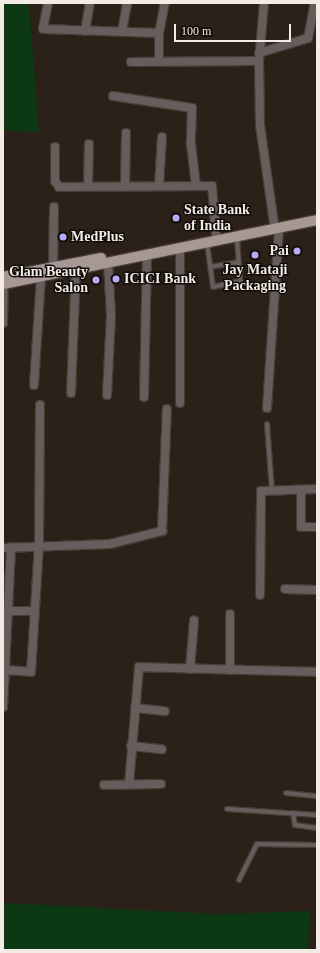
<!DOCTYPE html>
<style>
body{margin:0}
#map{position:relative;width:320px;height:953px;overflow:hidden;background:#2c2119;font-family:Georgia,serif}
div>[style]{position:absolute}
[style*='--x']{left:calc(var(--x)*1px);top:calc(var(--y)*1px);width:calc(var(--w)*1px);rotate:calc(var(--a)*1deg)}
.green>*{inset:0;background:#0c3813}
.roads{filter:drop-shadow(1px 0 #483d36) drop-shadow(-1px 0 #483d36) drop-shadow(0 1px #483d36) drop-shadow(0 -1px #483d36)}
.lane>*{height:4px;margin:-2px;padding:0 2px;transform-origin:2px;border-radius:2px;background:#655e5d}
.street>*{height:8px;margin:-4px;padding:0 4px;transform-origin:4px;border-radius:4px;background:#655e5d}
.primary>*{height:10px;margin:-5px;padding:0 5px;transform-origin:5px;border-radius:5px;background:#a79896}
.dots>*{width:11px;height:11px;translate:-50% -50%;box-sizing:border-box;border:2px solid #100c08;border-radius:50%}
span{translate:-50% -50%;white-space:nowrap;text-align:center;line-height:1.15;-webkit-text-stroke:3px #100c08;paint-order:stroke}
.poi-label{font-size:14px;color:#f3ebe6;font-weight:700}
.left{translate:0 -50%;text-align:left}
.right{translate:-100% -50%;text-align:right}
.frame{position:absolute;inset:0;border:4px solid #f3ebe6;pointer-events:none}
.scale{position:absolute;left:174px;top:24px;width:117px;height:18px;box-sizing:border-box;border:2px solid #f3ebe6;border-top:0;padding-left:5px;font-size:12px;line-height:14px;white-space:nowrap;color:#f3ebe6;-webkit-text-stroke:3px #100c08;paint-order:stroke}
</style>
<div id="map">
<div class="green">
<div style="clip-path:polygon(3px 3px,29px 3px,39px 133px,3px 130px)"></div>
<div style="clip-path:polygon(3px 903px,220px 914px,310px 911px,308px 950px,3px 950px)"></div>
</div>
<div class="roads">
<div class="lane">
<div style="--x:207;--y:243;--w:44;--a:82.2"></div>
<div style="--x:213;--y:287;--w:28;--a:-13"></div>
<div style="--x:240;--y:281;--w:43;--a:-94"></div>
<div style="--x:210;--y:267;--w:29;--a:-10"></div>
<div style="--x:267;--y:424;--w:66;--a:85.7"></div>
<div style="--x:286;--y:793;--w:31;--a:6"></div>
<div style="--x:227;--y:809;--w:90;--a:3.8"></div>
<div style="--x:293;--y:813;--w:12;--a:81"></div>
<div style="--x:295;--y:825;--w:22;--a:8"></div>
<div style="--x:239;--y:880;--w:40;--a:-63.4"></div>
<div style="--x:257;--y:844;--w:60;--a:1"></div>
</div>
<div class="street">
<div style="--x:48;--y:3;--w:26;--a:101"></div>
<div style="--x:43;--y:29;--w:116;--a:2"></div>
<div style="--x:264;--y:3;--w:58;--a:94.9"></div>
<div style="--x:259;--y:61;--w:64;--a:89.1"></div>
<div style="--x:260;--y:125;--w:106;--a:81.9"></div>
<div style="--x:85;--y:31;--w:28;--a:-80"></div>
<div style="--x:122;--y:32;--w:29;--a:-80"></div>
<div style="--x:259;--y:53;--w:51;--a:-17"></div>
<div style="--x:308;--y:38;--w:36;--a:-79"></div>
<div style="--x:131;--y:62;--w:128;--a:-0.4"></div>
<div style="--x:159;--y:62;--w:29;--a:-90"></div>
<div style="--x:159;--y:33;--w:31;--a:-79"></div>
<div style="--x:113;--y:96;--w:80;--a:8.6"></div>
<div style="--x:192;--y:108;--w:36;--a:92"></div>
<div style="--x:191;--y:144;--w:42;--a:83.2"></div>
<div style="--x:55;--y:147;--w:34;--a:90"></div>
<div style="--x:55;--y:181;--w:7;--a:56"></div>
<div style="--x:59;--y:187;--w:153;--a:-0.4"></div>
<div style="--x:212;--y:186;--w:49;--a:85.3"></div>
<div style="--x:159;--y:186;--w:49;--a:-86.5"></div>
<div style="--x:88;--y:187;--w:43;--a:-88.7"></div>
<div style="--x:125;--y:187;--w:54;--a:-88.9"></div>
<div style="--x:53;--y:267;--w:60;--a:-89"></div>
<div style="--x:3;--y:323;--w:39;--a:-89"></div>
<div style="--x:34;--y:385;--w:108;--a:-86.3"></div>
<div style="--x:71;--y:393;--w:123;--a:-87.7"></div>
<div style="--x:107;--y:395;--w:80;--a:-87.1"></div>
<div style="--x:111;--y:315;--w:52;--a:-93.3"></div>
<div style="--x:144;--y:397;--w:142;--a:-88.8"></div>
<div style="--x:180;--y:403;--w:154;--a:-90"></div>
<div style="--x:267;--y:408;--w:179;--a:-86.2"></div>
<div style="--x:301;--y:490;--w:37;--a:90"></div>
<div style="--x:301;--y:527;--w:16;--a:0"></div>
<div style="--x:3;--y:548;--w:107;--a:-2.1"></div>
<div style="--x:110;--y:544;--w:54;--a:-14"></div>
<div style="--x:162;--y:531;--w:122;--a:-87.7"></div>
<div style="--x:285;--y:589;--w:32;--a:2"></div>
<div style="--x:260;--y:595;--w:104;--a:-89.4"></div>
<div style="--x:261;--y:491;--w:56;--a:-2"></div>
<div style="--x:8;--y:611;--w:27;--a:0"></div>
<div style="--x:230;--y:614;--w:56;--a:90"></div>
<div style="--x:190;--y:669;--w:49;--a:-85.3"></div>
<div style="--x:5;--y:670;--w:26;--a:4"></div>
<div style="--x:31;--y:672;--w:127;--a:-86.4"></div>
<div style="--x:39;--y:545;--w:140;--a:-89.6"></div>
<div style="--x:3;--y:707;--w:160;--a:-87.1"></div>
<div style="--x:135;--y:708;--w:30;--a:6"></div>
<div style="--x:131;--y:746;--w:31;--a:6"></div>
<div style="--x:129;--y:784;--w:117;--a:-85.1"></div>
<div style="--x:139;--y:667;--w:178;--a:1.6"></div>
<div style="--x:104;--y:785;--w:57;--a:-1"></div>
</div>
<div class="primary">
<div style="--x:3;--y:277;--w:100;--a:-11"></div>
<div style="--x:3;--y:284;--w:320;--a:-11.5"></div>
</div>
</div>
<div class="dots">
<div style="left:176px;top:218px;background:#b6acf8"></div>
<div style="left:63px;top:237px;background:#b6acf8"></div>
<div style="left:297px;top:251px;background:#b6acf8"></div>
<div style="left:255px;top:255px;background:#b6acf8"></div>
<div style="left:116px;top:279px;background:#b6acf8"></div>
<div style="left:96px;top:280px;background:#b6acf8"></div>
</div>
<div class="poi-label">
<span class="left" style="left:184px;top:218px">State Bank<br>of India</span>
<span class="left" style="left:71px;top:237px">MedPlus</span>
<span class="right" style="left:289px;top:251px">Pai</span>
<span style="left:255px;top:278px">Jay Mataji<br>Packaging</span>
<span class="right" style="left:88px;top:280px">Glam Beauty<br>Salon</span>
<span class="left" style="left:124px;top:279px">ICICI Bank</span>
</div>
<div class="frame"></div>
<div class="scale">100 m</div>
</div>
